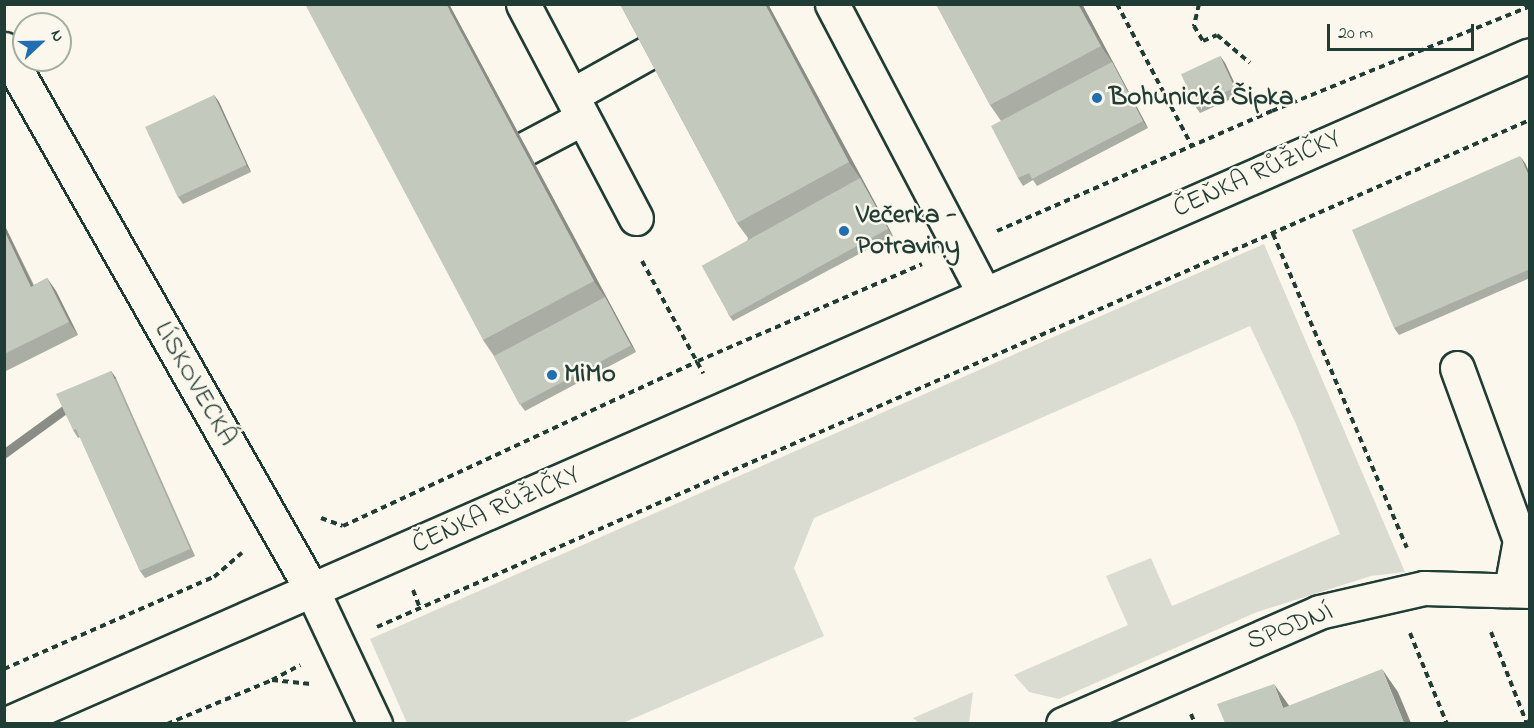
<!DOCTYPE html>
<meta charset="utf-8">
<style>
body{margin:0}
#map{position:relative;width:1534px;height:728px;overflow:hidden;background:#fbf7ec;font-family:"Indie Flower",sans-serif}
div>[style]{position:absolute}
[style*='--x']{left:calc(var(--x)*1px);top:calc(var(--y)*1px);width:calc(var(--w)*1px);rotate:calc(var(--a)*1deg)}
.green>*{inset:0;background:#dbdcd1}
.path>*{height:4px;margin-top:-2px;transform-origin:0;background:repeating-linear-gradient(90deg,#1f3d34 0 6px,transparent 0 10.5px)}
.roads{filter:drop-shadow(2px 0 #1f3d34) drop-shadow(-2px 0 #1f3d34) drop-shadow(0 2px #1f3d34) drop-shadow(0 -2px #1f3d34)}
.minor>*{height:33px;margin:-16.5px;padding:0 16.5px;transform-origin:16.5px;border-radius:16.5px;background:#fbf7ec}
.wall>*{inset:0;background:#a9ada3}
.shaded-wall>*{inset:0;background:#898d85;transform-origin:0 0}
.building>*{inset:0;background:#c4c9be;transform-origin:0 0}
.dots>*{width:16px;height:16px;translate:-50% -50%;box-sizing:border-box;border:3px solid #fbf7ec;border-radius:50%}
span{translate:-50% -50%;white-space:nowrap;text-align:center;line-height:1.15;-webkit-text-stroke:5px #fbf7ec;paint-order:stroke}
.poi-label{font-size:27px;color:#1f3d34;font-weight:700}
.left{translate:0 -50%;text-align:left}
.street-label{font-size:27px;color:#1f3d34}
.frame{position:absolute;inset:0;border:6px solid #1f3d34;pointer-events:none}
.north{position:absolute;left:12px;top:12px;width:60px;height:60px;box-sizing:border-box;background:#fbf7ec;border:2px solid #a3ada2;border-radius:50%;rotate:68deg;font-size:16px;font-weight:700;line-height:24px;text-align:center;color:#1f3d34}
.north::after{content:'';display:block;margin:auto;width:21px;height:27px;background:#1f6fb2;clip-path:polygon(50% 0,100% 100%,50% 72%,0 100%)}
.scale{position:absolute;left:1327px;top:24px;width:147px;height:27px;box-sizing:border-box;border:3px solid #1f3d34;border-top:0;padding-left:8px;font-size:18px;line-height:21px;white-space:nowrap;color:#1f3d34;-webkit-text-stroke:4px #fbf7ec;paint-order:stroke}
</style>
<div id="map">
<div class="green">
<div style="clip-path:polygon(1264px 244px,1405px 572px,1371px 576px,1257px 612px,1059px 699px,1029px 692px,1014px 675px,1128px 625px,1106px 576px,1151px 558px,1172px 606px,1340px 534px,1296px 424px,1250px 326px,814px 518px,794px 568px,824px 636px,623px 723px,407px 723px,370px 639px)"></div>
<div style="clip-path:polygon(973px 692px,969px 723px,919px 723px,913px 718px)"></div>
</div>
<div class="path">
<div style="--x:1117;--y:4;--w:161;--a:62.2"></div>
<div style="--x:1199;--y:4;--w:23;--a:103"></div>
<div style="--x:1194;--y:26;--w:17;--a:59"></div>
<div style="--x:1203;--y:41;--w:15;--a:-23"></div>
<div style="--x:1217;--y:35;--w:43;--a:40.3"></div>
<div style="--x:997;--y:231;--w:300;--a:-23.6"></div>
<div style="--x:1272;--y:111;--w:279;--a:-22.1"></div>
<div style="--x:1273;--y:234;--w:341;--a:66.9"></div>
<div style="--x:642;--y:261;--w:128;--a:61.4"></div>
<div style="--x:321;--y:518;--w:23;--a:20"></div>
<div style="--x:343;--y:526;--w:391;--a:-24.9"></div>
<div style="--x:698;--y:361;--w:244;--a:-23.4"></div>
<div style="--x:413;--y:590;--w:19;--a:69"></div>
<div style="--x:377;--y:627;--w:1260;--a:-23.74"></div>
<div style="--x:1491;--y:632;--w:99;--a:68.6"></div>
<div style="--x:1410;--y:633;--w:98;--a:67.9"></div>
<div style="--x:4;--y:669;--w:229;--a:-23.7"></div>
<div style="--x:214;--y:577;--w:37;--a:-41"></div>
<div style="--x:272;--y:680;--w:32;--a:-28"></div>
<div style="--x:1191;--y:714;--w:11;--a:68"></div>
<div style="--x:167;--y:724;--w:114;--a:-22.7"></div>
<div style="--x:272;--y:680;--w:39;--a:6"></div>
</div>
<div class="roads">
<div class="minor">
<div style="--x:523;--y:4;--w:242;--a:62.2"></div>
<div style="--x:832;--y:4;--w:327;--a:62.3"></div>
<div style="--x:4;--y:49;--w:623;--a:60.35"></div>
<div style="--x:312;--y:590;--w:148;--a:64.8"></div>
<div style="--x:572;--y:95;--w:88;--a:-29.2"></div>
<div style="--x:526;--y:148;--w:64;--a:-27.8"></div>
<div style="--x:1457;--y:368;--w:183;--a:69.9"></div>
<div style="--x:1520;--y:540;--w:50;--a:100.4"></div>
<div style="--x:6;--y:724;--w:1664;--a:-23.7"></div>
<div style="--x:1063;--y:724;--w:279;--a:-23.6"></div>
<div style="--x:1319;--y:612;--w:108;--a:-12.9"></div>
<div style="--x:1424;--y:588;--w:106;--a:1.6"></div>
</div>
</div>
<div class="wall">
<div style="clip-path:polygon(449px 4px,636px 352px,525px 411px,520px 404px,494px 356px,483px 340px)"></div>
<div style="clip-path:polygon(620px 4px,768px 4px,893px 236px,733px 321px,728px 314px,748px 238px,737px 223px)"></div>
<div style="clip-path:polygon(936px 4px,1082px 4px,1148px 128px,1037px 186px,1033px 180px,1023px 186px,1018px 178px,1001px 121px,990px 105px)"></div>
<div style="clip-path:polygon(1220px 56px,1225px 63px,1240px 95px,1200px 113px,1195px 106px)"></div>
<div style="clip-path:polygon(214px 95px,219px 102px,251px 172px,183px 204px,178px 197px)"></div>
<div style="clip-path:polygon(1525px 163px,1530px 174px,1530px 278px,1399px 335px,1394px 328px)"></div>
<div style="clip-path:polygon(4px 224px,34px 285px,47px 278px,56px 291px,78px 335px,4px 372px)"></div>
<div style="clip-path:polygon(116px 378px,195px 556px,145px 578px,140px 571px,80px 437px,78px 438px,73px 430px)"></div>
</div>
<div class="shaded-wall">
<div style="clip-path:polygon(446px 4px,449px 4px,636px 352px,631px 345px,605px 297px,594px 281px)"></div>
<div style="clip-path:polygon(765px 4px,768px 4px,893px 236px,888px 229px,860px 178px,849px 162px)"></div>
<div style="clip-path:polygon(1078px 4px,1082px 4px,1148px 128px,1143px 121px,1112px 62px,1101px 46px)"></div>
<div style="clip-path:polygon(1220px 56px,1225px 63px,1240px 95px,1235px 88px)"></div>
<div style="clip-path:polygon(214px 95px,219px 102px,251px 172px,246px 165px)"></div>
<div style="clip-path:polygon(1520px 156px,1525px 163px,1530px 174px,1530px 178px)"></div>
<div style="clip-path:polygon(4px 224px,40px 300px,31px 287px,4px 230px)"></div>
<div style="clip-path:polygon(47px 278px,56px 291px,78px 335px,69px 322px)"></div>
<div style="left:111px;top:371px;width:9px;height:195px;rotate:54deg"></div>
<div style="clip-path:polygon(1382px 669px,1398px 692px,1411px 723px,1404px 723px)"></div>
<div style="clip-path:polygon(1274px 684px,1290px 707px,1283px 708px)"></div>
</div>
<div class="building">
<div style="clip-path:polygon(305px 4px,446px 4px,594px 281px,483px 340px)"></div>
<div style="clip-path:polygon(620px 4px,765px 4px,849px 162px,737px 223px)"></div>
<div style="clip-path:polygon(936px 4px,1078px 4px,1101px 46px,990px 105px)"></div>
<div style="left:1220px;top:56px;width:35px;height:43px;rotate:65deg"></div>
<div style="clip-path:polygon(1112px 62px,1143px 121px,1032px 179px,1029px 173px,1018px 178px,991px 126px)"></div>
<div style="left:214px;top:95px;width:77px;height:76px;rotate:65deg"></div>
<div style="clip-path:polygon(1520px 156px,1530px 178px,1530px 269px,1394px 328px,1352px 230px)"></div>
<div style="left:860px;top:178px;width:58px;height:181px;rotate:61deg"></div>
<div style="clip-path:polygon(4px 230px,31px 287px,47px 278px,69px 322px,4px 354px)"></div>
<div style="left:605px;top:297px;width:55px;height:126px;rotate:62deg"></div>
<div style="clip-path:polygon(111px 371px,190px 549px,140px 571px,76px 429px,73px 430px,56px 394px)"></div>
<div style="clip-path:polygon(1382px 669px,1404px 723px,1225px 723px,1217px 704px,1274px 684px,1283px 708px)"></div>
</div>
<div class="dots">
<div style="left:1097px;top:98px;background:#1f6fb2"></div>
<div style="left:844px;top:231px;background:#1f6fb2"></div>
<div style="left:552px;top:375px;background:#1f6fb2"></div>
</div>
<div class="poi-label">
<span class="left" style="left:1109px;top:98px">Bohunická Šipka</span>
<span class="left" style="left:856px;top:231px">Večerka -<br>Potraviny</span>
<span class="left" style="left:564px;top:375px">MiMo</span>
</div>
<div class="street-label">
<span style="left:1257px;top:174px;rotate:-24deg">ČEŇKA RŮŽIČKY</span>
<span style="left:195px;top:384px;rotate:60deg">LÍSKOVECKÁ</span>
<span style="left:496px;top:510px;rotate:-24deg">ČEŇKA RŮŽIČKY</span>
<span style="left:1290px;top:627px;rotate:-21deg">SPODNÍ</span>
</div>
<div class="frame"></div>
<div class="north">N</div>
<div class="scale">20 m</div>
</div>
